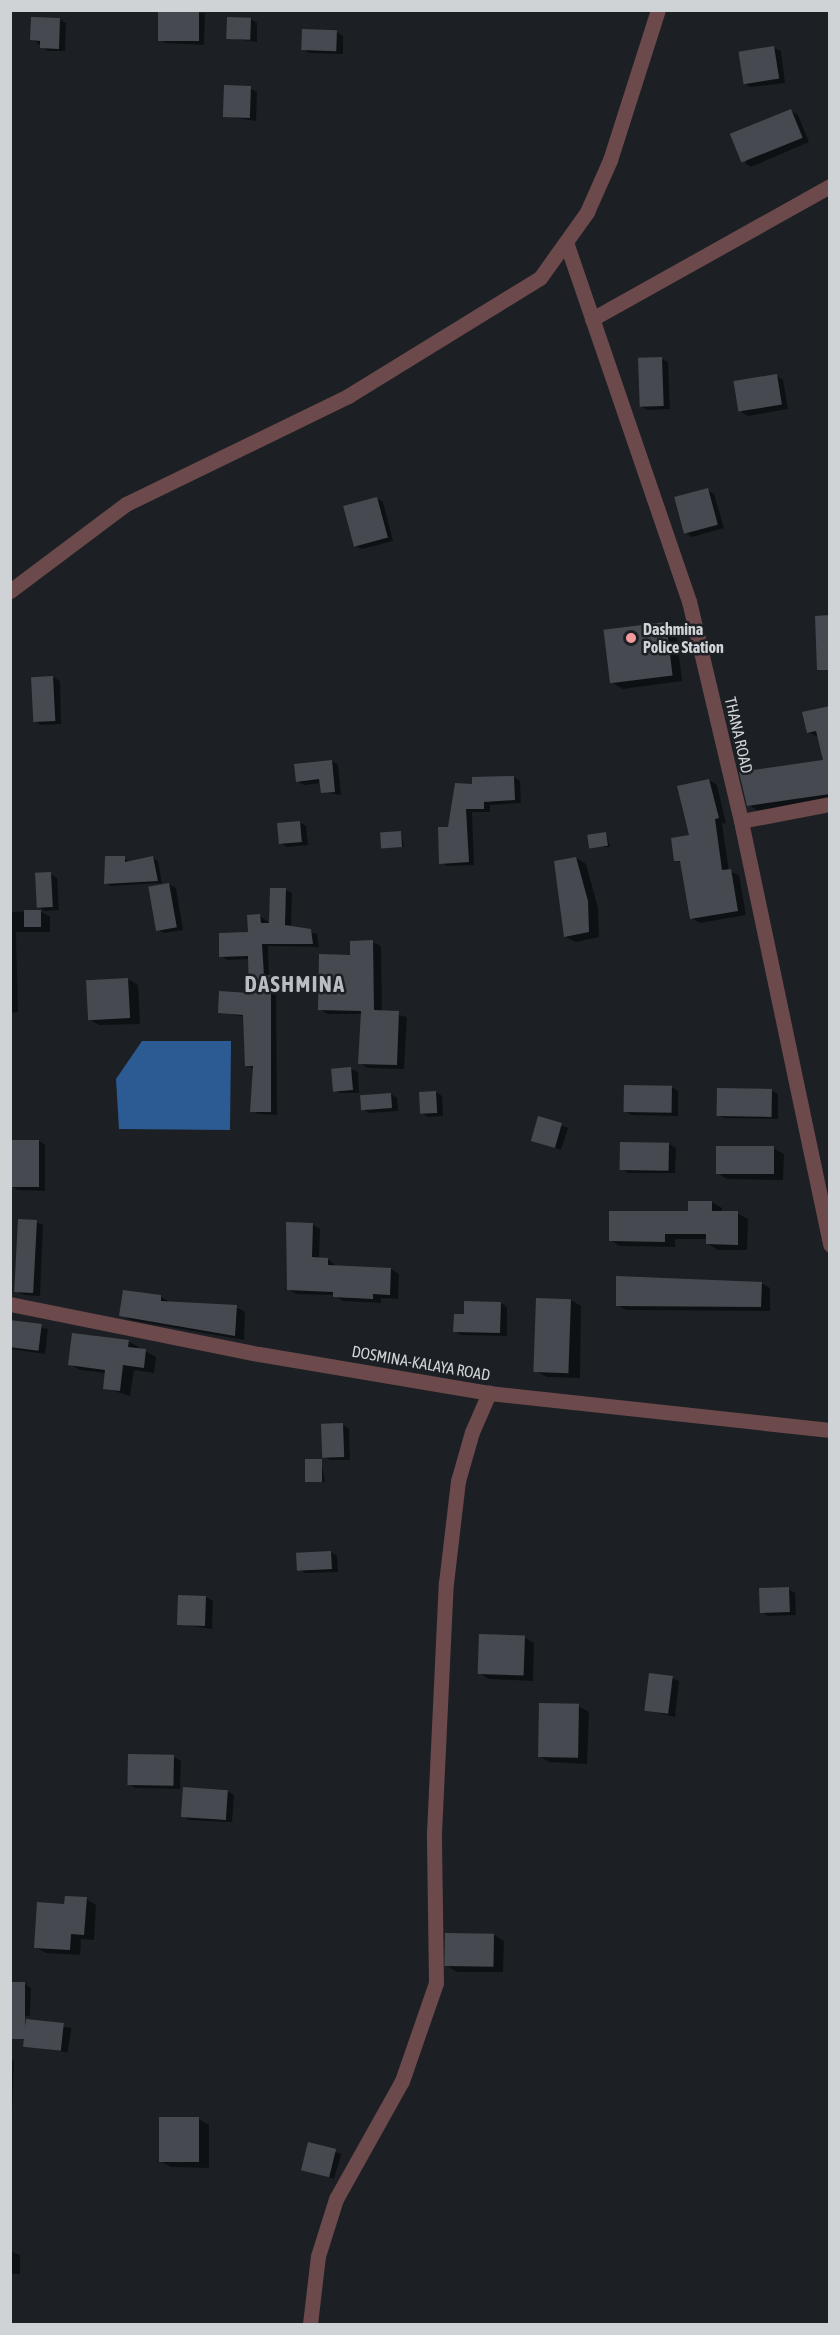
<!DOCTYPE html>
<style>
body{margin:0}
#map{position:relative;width:840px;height:2335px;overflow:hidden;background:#1c2025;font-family:"Asap Condensed",sans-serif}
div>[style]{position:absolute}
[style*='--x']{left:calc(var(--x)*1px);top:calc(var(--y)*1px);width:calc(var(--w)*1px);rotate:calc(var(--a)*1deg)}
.water>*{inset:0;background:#2c5a92}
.shadow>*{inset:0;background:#0007;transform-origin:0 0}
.building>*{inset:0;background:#464a50;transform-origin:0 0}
.minor>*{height:15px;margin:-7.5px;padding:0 7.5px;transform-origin:7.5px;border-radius:7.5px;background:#6c494a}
.tertiary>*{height:15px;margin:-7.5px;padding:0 7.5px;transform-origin:7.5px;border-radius:7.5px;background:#6c494a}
.dots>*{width:16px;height:16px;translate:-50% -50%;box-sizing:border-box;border:3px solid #1c2025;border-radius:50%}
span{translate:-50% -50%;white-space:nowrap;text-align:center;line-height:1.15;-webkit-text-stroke:5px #1c2025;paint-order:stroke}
.poi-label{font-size:16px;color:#d0d3d6;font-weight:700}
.left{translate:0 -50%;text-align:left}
.street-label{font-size:16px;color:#d0d3d6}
.district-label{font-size:22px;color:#b9bec5;font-weight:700;letter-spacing:1.5px}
.frame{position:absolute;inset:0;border:12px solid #d0d3d6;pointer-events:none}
</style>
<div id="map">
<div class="water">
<div style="clip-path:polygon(142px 1041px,231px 1041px,230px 1130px,119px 1129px,116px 1079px)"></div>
</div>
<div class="shadow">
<div style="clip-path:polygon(160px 10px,205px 13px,204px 45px,166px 43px,159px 40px)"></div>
<div style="clip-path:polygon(59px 19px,66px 23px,65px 51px,48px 51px,32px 39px)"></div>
<div style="clip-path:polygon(251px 19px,257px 23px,257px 42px,228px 38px)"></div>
<div style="clip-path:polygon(337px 32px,343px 36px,343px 54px,309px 53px,303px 49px)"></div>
<div style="clip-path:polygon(774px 48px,781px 51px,785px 83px,750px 87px,744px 83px)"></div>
<div style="clip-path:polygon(250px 88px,257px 92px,256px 121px,225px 116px)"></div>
<div style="clip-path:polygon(791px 111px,798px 115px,809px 142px,751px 167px,745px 163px)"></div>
<div style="clip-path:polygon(661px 359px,668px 362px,670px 409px,648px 410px,642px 407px)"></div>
<div style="clip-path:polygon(777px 376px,783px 380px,788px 409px,748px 416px,741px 412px)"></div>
<div style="clip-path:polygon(707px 490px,714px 494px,724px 528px,692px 537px,686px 533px)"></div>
<div style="clip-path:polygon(376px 498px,383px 502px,393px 541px,362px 549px,355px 546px)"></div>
<div style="clip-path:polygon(665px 624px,676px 630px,682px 681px,623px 689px,613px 683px)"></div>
<div style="clip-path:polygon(53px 677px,60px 681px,61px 724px,41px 725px,34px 721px)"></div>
<div style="clip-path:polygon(830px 708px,830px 801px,758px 811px,749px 805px,825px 761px,818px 737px,808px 732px)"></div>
<div style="clip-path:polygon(332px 761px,338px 765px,341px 795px,322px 792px,321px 783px,304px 785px,297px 781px)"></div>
<div style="clip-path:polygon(514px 777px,520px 781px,521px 803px,490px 805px,490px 812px,472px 812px,474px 865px,447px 866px,441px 863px,450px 828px,474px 785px)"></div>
<div style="clip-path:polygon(709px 780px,717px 785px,726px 823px,722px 824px,729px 871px,739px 875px,746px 915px,700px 923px,692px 918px,683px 864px,676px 860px,691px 836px)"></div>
<div style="clip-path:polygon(299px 822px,306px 826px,308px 845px,287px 847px,280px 843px)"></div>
<div style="clip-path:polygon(401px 832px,404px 847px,382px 847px)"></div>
<div style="clip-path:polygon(606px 833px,610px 847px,589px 847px)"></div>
<div style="clip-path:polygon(124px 858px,129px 862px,153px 858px,158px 861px,162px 883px,111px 886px,106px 883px)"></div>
<div style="clip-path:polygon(576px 858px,586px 864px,598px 908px,599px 937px,576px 942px,565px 937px)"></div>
<div style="clip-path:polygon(51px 874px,57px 878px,59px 910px,45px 911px,38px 907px)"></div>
<div style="clip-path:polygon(169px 884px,176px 888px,183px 930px,164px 933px,157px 929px)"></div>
<div style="clip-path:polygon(285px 890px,292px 893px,291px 927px,317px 934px,319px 947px,268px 946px,269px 977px,276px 981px,277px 1115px,258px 1114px,252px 1111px,254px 1069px,247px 1065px,245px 1017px,219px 1012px,251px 995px,250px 959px,227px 960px,221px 956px,249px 933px,260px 916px,271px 924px)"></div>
<div style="clip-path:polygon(40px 911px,50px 917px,50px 932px,16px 932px,18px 1012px,10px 1013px,10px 912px)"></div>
<div style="clip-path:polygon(372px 942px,381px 946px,382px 1011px,407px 1017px,404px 1069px,368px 1068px,360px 1063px,362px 1014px,328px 1014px,320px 1009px,352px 956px)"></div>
<div style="clip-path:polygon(128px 979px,138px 985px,140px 1024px,99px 1025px,89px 1019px)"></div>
<div style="clip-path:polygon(351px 1069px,358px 1072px,359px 1093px,340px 1093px,333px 1090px)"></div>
<div style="clip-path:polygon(672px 1087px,678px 1091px,678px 1116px,631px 1115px,625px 1111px)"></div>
<div style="clip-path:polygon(771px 1090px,778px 1094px,778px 1119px,724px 1118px,718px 1115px)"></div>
<div style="clip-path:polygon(436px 1092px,442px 1096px,443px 1116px,428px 1117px,422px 1113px)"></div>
<div style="clip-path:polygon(391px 1094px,397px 1098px,398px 1111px,369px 1113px,362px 1109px)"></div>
<div style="left:539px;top:1118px;width:31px;height:23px;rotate:19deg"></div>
<div style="clip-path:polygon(39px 1141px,45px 1145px,45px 1191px,18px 1190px,11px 1186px)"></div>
<div style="clip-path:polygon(669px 1144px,676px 1148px,675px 1173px,628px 1173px,622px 1169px)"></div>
<div style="clip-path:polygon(773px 1148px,784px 1154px,783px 1180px,727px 1179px,717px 1173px)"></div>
<div style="clip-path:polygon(712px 1202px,722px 1208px,722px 1213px,737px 1213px,748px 1219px,747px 1250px,718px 1250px,708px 1244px,708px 1239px,675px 1239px,675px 1247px,620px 1246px,610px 1240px)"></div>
<div style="clip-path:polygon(36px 1222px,43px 1225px,40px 1296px,24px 1295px,17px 1292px)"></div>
<div style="clip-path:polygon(312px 1224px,320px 1229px,319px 1259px,328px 1259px,336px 1266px,391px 1269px,399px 1274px,398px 1299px,381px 1298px,381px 1303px,343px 1301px,334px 1295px,296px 1294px,288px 1289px)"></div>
<div style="clip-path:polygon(761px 1283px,770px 1288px,770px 1311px,626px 1310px,617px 1305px)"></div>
<div style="clip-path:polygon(161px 1297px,170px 1302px,236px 1307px,245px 1312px,244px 1340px,130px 1320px,121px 1315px)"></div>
<div style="clip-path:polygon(571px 1300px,581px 1306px,580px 1378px,547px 1377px,536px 1371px)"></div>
<div style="clip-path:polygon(501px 1303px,507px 1307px,507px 1336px,461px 1335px,454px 1331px,465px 1315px)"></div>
<div style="clip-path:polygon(10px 1321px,48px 1329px,45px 1354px,10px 1349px)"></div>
<div style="clip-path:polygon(128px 1341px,156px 1357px,154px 1373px,134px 1370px,130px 1396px,104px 1388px,106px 1373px,80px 1370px,70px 1364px)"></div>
<div style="clip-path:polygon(343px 1425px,349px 1429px,350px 1460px,330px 1460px,323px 1456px)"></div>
<div style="clip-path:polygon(321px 1461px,325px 1482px,307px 1481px)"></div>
<div style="clip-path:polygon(331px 1552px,337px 1556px,338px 1572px,305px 1573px,299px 1569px)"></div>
<div style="clip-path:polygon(788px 1589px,795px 1593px,796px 1615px,768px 1616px,762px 1612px)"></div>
<div style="clip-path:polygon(206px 1597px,213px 1601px,212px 1629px,179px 1624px)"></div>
<div style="clip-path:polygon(524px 1637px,534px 1643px,533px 1681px,489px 1679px,479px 1673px)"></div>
<div style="clip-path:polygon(672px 1678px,679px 1681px,675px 1717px,646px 1710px)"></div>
<div style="clip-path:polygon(578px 1706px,589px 1712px,587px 1764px,549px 1762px,539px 1756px)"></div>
<div style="clip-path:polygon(174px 1757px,181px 1761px,180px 1789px,135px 1788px,129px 1784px)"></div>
<div style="clip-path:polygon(227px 1791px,234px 1795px,232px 1822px,189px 1820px,183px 1816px)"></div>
<div style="clip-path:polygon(86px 1899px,96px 1905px,94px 1940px,81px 1939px,80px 1955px,46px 1953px,35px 1947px,66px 1906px)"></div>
<div style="clip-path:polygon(494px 1935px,504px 1941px,503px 1972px,457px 1972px,447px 1966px)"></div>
<div style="clip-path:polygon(25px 1984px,31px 1988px,30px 2016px,10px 2015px)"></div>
<div style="left:28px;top:2021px;width:44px;height:25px;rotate:9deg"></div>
<div style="clip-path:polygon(10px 2059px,14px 2061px,11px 2150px,10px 2150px)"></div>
<div style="clip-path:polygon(161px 2118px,199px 2119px,209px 2125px,209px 2168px,171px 2167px,160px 2161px)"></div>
<div style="left:309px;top:2144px;width:34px;height:26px;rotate:17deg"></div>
<div style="clip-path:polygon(10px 2251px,20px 2255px,20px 2274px,10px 2274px)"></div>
</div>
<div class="building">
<div style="left:158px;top:10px;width:41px;height:31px"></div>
<div style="clip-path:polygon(31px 17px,60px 18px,59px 49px,40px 48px,40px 41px,30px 40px)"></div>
<div style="left:227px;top:17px;width:24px;height:22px;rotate:2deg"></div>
<div style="left:302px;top:29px;width:35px;height:21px;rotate:2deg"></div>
<div style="left:774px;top:46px;width:33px;height:36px;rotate:81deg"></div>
<div style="left:224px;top:85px;width:27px;height:32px;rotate:2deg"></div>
<div style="left:791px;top:109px;width:31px;height:66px;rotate:68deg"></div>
<div style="left:662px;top:357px;width:49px;height:24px;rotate:88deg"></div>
<div style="left:777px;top:374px;width:31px;height:44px;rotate:81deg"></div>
<div style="left:708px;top:488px;width:38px;height:35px;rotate:75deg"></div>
<div style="left:377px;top:497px;width:42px;height:35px;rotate:75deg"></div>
<div style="clip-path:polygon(830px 615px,830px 670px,817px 670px,815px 616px)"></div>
<div style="left:666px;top:622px;width:54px;height:63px;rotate:83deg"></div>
<div style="left:53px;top:676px;width:45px;height:22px;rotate:87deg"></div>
<div style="clip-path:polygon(830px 706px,830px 794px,747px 806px,739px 772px,823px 760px,816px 731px,807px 733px,802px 712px)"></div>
<div style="clip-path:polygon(332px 760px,335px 792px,321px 793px,319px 779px,296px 782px,294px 764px)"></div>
<div style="clip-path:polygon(514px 776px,515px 800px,484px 802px,484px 809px,466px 809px,469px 862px,439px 864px,438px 827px,448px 827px,455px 783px,472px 784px,472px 777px)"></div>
<div style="clip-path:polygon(709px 779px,719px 818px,715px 819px,722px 870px,731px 869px,738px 911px,690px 919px,680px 861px,674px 861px,671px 838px,689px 835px,677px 786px)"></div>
<div style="left:300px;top:821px;width:21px;height:23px;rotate:85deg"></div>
<div style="left:401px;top:831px;width:16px;height:21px;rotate:86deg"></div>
<div style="left:606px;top:832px;width:14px;height:19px;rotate:82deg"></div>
<div style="clip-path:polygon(105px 856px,125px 856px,125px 862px,153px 856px,158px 881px,104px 884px)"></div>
<div style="clip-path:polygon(576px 857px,588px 901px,589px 932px,564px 937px,554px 861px)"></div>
<div style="left:51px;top:872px;width:35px;height:16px;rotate:87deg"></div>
<div style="left:169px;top:883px;width:45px;height:21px;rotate:80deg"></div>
<div style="clip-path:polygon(270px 888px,286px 888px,285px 925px,311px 929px,313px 944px,262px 944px,264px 976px,271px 975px,271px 1112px,250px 1112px,253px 1066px,245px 1066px,243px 1015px,218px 1013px,219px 991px,249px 993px,248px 956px,219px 957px,219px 933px,248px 932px,247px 915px,260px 914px,261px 923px,269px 923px)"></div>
<div style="left:24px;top:910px;width:17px;height:17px"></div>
<div style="clip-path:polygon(373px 940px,374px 1010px,399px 1011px,397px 1065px,358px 1064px,361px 1011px,318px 1010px,319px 954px,350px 955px,350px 941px)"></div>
<div style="left:128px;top:978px;width:40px;height:42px;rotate:87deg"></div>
<div style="left:351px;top:1067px;width:23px;height:20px;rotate:85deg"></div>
<div style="left:624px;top:1085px;width:48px;height:27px;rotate:1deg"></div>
<div style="left:717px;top:1088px;width:55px;height:28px;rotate:1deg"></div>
<div style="left:436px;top:1091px;width:22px;height:17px;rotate:87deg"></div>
<div style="left:391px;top:1093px;width:15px;height:31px;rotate:86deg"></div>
<div style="left:538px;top:1116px;width:25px;height:26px;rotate:16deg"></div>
<div style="left:10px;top:1140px;width:29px;height:47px"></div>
<div style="left:620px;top:1142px;width:49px;height:28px;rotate:1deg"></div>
<div style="left:716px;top:1146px;width:58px;height:28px"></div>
<div style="clip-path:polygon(688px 1201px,712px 1201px,712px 1211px,738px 1211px,738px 1245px,706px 1244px,706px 1234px,665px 1234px,665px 1242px,609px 1241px,609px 1211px,688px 1211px)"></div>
<div style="left:18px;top:1219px;width:19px;height:73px;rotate:3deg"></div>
<div style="clip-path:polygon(286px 1222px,313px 1223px,312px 1257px,328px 1258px,328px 1265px,391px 1268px,390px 1295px,373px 1294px,373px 1299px,333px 1297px,333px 1292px,287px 1290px)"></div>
<div style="clip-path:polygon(616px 1276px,762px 1282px,761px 1307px,616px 1306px)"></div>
<div style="clip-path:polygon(123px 1290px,161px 1295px,161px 1301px,237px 1305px,235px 1336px,119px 1316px)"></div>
<div style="left:536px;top:1298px;width:35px;height:74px;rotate:2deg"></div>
<div style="clip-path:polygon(464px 1301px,501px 1302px,500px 1333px,453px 1332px,454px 1314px,464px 1314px)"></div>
<div style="left:10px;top:1320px;width:32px;height:27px;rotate:7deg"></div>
<div style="clip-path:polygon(72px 1333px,129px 1340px,128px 1347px,146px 1349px,144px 1368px,123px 1365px,120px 1391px,103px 1389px,105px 1370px,68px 1365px)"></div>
<div style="left:343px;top:1423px;width:34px;height:22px;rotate:88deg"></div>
<div style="left:322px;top:1459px;width:23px;height:17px;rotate:90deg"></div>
<div style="left:331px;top:1551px;width:18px;height:35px;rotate:87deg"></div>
<div style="left:789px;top:1587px;width:25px;height:30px;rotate:88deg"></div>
<div style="left:178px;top:1595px;width:28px;height:30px;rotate:2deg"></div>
<div style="left:479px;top:1634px;width:46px;height:40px;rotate:2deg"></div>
<div style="left:649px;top:1673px;width:24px;height:38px;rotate:7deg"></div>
<div style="left:539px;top:1703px;width:40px;height:54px;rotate:1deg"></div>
<div style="left:128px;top:1754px;width:46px;height:31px;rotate:1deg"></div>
<div style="left:183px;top:1787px;width:45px;height:30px;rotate:4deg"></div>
<div style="clip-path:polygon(65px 1896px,87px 1897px,84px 1935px,71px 1934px,70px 1950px,34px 1948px,37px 1902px,64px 1904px)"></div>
<div style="left:445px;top:1933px;width:49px;height:33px;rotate:1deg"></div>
<div style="left:10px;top:1982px;width:15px;height:57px"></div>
<div style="left:26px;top:2019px;width:38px;height:28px;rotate:6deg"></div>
<div style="left:159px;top:2117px;width:40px;height:45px"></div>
<div style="left:308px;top:2142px;width:29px;height:29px;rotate:14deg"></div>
</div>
<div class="minor">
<div style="--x:567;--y:245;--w:376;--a:71.1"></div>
<div style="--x:689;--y:601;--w:231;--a:76.7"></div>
<div style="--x:742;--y:826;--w:428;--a:78.1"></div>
<div style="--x:592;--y:319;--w:273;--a:-29.2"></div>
<div style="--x:10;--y:591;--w:145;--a:-36.9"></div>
<div style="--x:126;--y:504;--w:247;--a:-25.9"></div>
<div style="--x:348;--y:396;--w:225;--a:-31.6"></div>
<div style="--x:540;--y:278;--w:81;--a:-54.5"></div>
<div style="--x:587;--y:212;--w:57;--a:-66.1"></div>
<div style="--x:610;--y:160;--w:157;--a:-72.3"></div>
<div style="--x:741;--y:821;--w:91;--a:-10.8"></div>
<div style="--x:310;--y:2324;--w:68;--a:-83.3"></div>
<div style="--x:318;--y:2256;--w:60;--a:-72.5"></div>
<div style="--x:336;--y:2199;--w:135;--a:-60.8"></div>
<div style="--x:402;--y:2081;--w:104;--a:-70.9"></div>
<div style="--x:436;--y:1983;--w:150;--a:-90.8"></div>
<div style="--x:434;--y:1833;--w:250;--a:-87.3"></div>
<div style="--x:446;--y:1583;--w:103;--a:-83.3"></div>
<div style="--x:458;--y:1481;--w:51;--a:-74.1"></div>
<div style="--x:472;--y:1432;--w:43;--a:-66.4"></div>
</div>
<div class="tertiary">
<div style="--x:10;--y:1304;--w:254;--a:11.4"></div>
<div style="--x:259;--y:1354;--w:233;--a:9.6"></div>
<div style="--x:489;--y:1393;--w:343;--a:6.2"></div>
</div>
<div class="dots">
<div style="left:631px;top:638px;background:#f59b9d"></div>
</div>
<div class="poi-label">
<span class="left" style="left:643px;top:638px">Dashmina<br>Police Station</span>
</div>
<div class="street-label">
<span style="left:739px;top:735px;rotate:77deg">THANA ROAD</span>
<span style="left:421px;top:1363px;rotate:10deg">DOSMINA-KALAYA ROAD</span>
</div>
<div class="district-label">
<span style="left:295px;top:985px">DASHMINA</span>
</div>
<div class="frame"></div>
</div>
